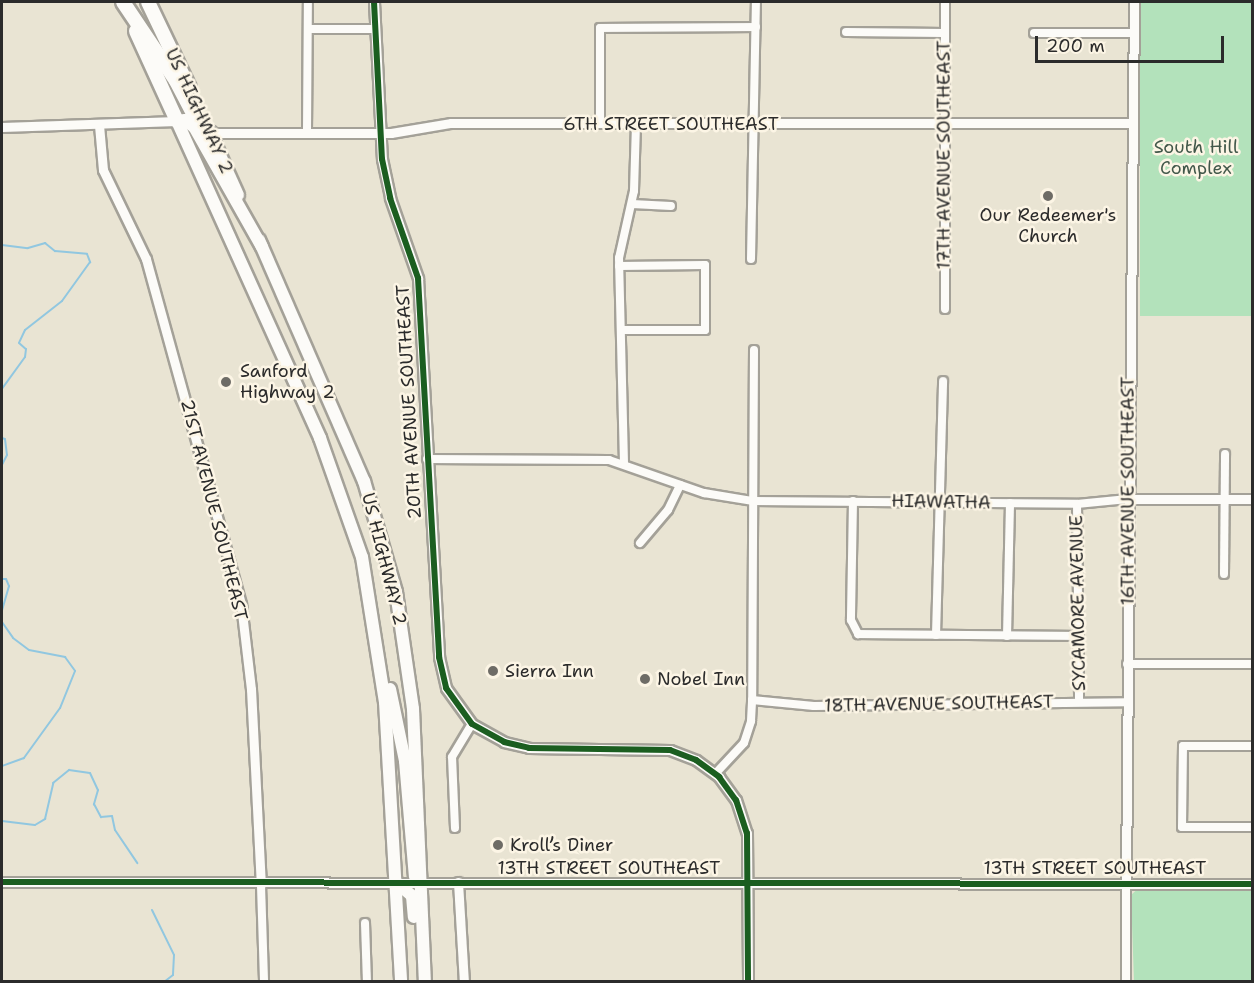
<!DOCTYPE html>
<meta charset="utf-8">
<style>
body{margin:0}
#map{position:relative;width:1254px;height:983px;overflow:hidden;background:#e9e4d3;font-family:"Shantell Sans",sans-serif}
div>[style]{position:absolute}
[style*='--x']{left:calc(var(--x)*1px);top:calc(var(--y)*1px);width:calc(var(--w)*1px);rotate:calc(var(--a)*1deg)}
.green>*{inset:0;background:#b3e2bb;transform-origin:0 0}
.stream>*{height:2px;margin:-1px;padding:0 1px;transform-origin:1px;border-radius:1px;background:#91c7e0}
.roads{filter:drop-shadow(2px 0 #a4a198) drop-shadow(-2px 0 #a4a198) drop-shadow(0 2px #a4a198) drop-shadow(0 -2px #a4a198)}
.minor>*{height:8px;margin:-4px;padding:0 4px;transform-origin:4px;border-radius:4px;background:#fcfbf8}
.tertiary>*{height:9px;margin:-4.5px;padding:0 4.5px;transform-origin:4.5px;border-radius:4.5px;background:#fcfbf8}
.trunk>*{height:12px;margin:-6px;padding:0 6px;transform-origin:6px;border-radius:6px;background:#fcfbf8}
.motorway>*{height:14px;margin:-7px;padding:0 7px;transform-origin:7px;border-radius:7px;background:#fcfbf8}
.cycleway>*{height:6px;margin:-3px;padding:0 3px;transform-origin:3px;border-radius:3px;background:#1b5e20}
.dots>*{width:16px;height:16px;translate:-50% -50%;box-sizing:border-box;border:3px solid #fcf5e5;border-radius:50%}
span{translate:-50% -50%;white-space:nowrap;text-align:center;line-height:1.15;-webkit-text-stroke:5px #fcf5e5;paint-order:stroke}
.street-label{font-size:18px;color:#2b2b2b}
.park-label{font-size:18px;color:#42584a}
.poi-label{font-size:18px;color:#2b2b2b}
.left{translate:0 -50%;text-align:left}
.frame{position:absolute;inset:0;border:3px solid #2b2b2b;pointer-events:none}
.scale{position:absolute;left:1035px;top:36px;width:189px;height:27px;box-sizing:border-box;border:3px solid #2b2b2b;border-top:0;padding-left:8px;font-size:18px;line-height:21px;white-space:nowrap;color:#2b2b2b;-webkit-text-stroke:4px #fcf5e5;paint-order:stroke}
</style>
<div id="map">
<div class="green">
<div style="left:1140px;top:2px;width:112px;height:314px"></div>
<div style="clip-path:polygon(1140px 887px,1252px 890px,1252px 981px,1134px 981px,1131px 895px)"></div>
</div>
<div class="stream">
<div style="--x:2;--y:245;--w:26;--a:7"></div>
<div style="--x:28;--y:248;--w:18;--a:-16"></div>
<div style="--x:45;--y:243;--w:13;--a:39"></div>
<div style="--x:55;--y:251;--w:32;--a:5"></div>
<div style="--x:87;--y:254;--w:9;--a:69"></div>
<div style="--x:90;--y:262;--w:48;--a:125.7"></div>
<div style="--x:62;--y:301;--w:47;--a:141.9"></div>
<div style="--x:25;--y:330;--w:14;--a:115"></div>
<div style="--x:19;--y:343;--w:9;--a:41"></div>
<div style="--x:26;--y:349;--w:8;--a:97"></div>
<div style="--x:25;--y:357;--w:39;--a:126"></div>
<div style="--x:2;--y:438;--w:3;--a:18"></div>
<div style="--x:5;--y:439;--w:16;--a:83"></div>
<div style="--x:7;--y:455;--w:11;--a:117"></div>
<div style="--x:2;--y:579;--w:4;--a:0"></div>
<div style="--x:6;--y:579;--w:8;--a:67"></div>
<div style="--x:9;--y:586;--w:26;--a:106"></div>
<div style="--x:2;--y:622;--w:19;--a:55"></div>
<div style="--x:13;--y:638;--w:20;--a:37"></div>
<div style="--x:29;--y:650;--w:37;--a:11"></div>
<div style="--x:65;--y:657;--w:17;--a:54"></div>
<div style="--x:75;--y:671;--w:40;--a:112"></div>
<div style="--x:60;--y:708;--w:62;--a:125.8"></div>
<div style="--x:24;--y:758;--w:23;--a:160"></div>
<div style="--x:2;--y:821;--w:33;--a:7"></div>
<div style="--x:35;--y:825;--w:12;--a:-31"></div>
<div style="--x:45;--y:819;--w:37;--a:-77"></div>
<div style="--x:53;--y:783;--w:21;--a:-39"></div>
<div style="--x:69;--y:770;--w:21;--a:8"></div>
<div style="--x:90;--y:773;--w:19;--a:65"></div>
<div style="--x:98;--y:790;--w:15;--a:106"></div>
<div style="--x:94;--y:804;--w:15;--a:62"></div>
<div style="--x:101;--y:817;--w:11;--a:-5"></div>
<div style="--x:112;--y:816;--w:14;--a:78"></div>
<div style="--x:115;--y:830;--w:40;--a:56"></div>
<div style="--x:152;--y:910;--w:50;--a:63.9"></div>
<div style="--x:174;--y:955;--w:20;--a:93"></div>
<div style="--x:173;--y:975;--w:11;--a:142"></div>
</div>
<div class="roads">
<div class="minor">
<div style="--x:308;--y:29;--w:67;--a:0"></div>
<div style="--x:846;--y:32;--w:98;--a:0.6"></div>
<div style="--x:1034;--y:33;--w:100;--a:0"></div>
<div style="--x:600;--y:124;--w:96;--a:-90"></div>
<div style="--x:600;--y:28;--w:156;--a:-0.4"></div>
<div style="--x:307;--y:131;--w:129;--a:-89.6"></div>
<div style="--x:632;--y:204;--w:39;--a:3"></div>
<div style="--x:751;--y:259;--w:257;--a:-88.9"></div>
<div style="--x:619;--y:266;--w:86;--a:-0.7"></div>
<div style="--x:705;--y:265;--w:65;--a:90"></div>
<div style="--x:705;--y:330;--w:83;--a:180"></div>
<div style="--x:945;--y:309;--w:307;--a:-90"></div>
<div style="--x:754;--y:350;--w:350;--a:90.3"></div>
<div style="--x:752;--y:700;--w:62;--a:5.5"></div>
<div style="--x:814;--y:706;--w:313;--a:-0.7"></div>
<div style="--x:427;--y:459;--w:182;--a:0.3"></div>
<div style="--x:609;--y:460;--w:101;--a:19.2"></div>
<div style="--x:704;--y:493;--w:50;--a:9.3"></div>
<div style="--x:753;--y:501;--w:324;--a:0.5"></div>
<div style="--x:1077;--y:504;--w:51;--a:-5.6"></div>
<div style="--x:624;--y:463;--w:205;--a:-91.4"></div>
<div style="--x:619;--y:258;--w:69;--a:-77.4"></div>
<div style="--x:634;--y:191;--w:66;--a:-88.3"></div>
<div style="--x:853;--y:501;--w:119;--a:91"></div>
<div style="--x:851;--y:620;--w:16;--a:63"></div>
<div style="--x:858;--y:634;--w:220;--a:0.5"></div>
<div style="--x:1077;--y:504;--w:198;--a:89.4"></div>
<div style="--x:640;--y:543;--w:43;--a:-49.7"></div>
<div style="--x:668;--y:510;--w:28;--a:-64"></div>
<div style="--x:1224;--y:574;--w:120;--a:-89.5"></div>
<div style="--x:936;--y:635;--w:254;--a:-88.4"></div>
<div style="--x:1007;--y:636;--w:133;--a:-88.7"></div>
<div style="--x:1127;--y:664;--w:125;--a:0"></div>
<div style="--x:1252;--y:746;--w:69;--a:180"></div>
<div style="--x:1183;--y:746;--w:81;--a:90.7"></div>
<div style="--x:1182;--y:827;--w:70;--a:0"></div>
<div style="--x:715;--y:774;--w:42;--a:-46.9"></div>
<div style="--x:744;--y:743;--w:23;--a:-72"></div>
<div style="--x:751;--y:721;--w:21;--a:-87"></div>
<div style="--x:455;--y:828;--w:71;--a:-92.4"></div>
<div style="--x:452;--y:757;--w:39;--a:-59"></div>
<div style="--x:261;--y:885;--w:97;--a:88.2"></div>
<div style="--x:365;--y:923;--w:59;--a:88.1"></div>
<div style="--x:1126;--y:982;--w:100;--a:-90"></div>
</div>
<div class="tertiary">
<div style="--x:374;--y:2;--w:157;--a:87.1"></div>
<div style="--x:382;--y:159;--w:40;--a:78"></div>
<div style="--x:390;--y:198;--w:85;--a:70.7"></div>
<div style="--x:418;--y:278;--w:380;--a:86.8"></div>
<div style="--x:439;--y:657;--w:32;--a:77"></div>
<div style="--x:446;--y:688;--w:44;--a:54.2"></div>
<div style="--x:472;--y:724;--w:37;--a:29"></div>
<div style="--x:504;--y:742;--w:26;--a:13"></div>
<div style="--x:529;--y:748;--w:141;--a:0.8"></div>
<div style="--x:670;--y:750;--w:28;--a:21"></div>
<div style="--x:696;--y:760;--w:29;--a:36"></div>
<div style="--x:719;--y:777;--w:29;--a:54"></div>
<div style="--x:736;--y:800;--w:35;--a:72"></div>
<div style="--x:747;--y:833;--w:149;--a:89.6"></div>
<div style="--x:99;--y:125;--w:45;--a:84.9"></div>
<div style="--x:103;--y:170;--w:99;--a:64.2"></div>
<div style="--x:146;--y:259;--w:358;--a:74.6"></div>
<div style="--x:241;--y:604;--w:86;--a:83.3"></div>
<div style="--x:251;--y:689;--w:196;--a:87.1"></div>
<div style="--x:2;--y:127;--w:175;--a:-2"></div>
<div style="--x:210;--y:133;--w:181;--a:0"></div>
<div style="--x:391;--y:133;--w:61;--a:-9.5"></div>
<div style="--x:451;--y:123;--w:682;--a:0"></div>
<div style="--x:1128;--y:499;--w:124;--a:0"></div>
<div style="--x:2;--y:882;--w:1250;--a:0.09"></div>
<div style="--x:458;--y:882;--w:100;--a:86.6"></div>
<div style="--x:1126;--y:882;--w:880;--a:-89.48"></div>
</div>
<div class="trunk">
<div style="--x:210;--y:133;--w:68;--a:65.7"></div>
<div style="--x:259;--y:240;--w:263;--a:66.5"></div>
<div style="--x:364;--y:481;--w:116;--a:73.9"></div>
<div style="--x:396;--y:592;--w:118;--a:81.7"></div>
<div style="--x:413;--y:709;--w:273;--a:87.5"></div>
<div style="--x:262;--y:247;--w:138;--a:-119.5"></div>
<div style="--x:194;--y:127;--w:11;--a:-142"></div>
<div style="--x:185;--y:120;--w:8;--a:173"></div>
<div style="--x:177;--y:121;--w:348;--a:65.7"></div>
<div style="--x:320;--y:438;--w:126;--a:70.6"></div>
<div style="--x:362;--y:557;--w:147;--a:81"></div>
<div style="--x:385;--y:702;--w:280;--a:86.7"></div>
<div style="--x:390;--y:689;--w:74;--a:78.2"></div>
<div style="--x:405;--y:761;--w:116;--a:85.1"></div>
<div style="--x:396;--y:882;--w:21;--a:41"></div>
<div style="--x:412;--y:896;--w:21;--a:85"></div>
</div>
<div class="motorway">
<div style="--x:123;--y:2;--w:95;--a:56.1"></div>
<div style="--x:176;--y:81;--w:52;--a:62.4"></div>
<div style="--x:200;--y:127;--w:12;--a:31"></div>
<div style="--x:148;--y:2;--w:95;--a:64.5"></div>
<div style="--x:136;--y:31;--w:99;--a:65.5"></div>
</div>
</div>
<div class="cycleway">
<div style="--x:374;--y:2;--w:157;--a:87.1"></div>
<div style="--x:382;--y:159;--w:40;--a:78"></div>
<div style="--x:390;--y:198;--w:85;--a:70.7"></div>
<div style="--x:418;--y:278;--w:380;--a:86.8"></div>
<div style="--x:439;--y:657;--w:32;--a:77"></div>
<div style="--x:446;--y:688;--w:44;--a:54.2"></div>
<div style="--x:472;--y:724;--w:37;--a:29"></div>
<div style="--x:504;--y:742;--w:26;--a:13"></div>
<div style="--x:529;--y:748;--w:141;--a:0.8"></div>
<div style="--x:670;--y:750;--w:28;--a:21"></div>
<div style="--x:696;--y:760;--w:29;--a:36"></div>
<div style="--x:719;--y:777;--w:29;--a:54"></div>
<div style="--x:736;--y:800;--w:35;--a:72"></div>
<div style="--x:747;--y:833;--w:149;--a:89.6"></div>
<div style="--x:2;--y:882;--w:1250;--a:0.09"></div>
</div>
<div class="dots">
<div style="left:1048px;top:196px;background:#6e6c66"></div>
<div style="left:226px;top:382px;background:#6e6c66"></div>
<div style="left:493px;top:671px;background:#6e6c66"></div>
<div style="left:645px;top:679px;background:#6e6c66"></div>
<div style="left:498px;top:845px;background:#6e6c66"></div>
</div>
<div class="street-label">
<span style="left:199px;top:111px;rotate:65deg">US HIGHWAY 2</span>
<span style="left:671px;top:124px">6TH STREET SOUTHEAST</span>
<span style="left:944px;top:155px;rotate:-90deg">17TH AVENUE SOUTHEAST</span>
<span style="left:409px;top:402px;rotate:-93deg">20TH AVENUE SOUTHEAST</span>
<span style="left:1128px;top:491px;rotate:-90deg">16TH AVENUE SOUTHEAST</span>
<span style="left:941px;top:502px;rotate:1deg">HIAWATHA</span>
<span style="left:214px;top:510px;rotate:76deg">21ST AVENUE SOUTHEAST</span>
<span style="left:384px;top:559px;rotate:76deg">US HIGHWAY 2</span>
<span style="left:1078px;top:603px;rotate:-91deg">SYCAMORE AVENUE</span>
<span style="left:939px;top:704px;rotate:-1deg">18TH AVENUE SOUTHEAST</span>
<span style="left:609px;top:868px">13TH STREET SOUTHEAST</span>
<span style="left:1095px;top:868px">13TH STREET SOUTHEAST</span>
</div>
<div class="park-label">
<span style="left:1196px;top:158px">South Hill<br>Complex</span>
</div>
<div class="poi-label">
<span style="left:1048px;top:226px">Our Redeemer's<br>Church</span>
<span class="left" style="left:240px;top:382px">Sanford<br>Highway 2</span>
<span class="left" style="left:505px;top:671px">Sierra Inn</span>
<span class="left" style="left:657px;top:679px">Nobel Inn</span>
<span class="left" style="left:510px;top:845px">Kroll’s Diner</span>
</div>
<div class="frame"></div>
<div class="scale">200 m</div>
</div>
